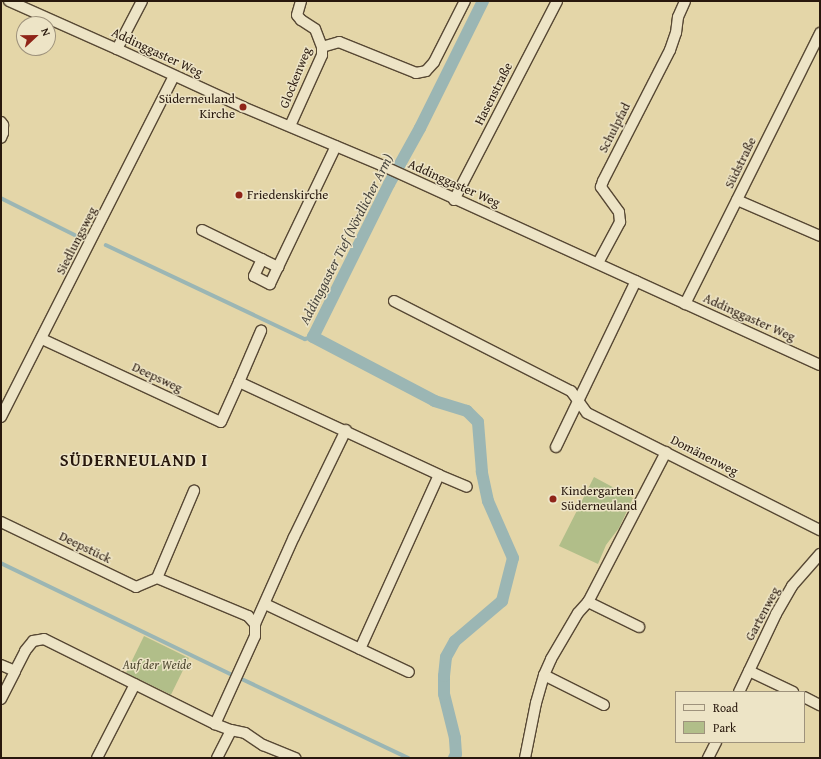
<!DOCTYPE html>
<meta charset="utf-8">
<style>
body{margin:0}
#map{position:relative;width:821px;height:759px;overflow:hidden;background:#e4d6a8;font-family:"Gentium Book Plus",serif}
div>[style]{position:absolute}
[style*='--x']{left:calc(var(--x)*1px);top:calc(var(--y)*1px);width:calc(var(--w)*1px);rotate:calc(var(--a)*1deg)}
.green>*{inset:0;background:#b1be89;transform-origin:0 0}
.stream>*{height:3.5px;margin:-1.75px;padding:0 1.75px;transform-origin:1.75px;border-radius:1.75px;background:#9bb6b4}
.canal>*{height:12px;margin:-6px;padding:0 6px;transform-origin:6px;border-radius:6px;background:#9bb6b4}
.roads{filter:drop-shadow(1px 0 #574834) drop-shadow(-1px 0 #574834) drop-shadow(0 1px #574834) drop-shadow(0 -1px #574834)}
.minor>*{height:10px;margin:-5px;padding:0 5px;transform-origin:5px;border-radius:5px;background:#ede4c6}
.dots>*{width:11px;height:11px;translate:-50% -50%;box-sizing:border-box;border:2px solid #ede4c6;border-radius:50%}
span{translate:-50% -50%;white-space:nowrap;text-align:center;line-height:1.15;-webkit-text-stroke:3px #ede4c6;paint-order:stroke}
.street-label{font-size:13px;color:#28180d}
.poi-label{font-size:13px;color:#28180d}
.right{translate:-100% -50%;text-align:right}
.left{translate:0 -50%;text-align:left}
.park-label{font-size:13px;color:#514a32;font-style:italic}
.water-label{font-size:14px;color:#4a473f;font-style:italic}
.district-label{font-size:17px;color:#28180d;font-weight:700;letter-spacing:1px}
.frame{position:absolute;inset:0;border:2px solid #28180d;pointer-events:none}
.legend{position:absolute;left:675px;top:691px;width:130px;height:52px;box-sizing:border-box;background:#ede4c6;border:1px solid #9e927c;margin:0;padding:5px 7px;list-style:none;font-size:12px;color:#28180d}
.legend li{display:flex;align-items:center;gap:8px;height:20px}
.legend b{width:20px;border:1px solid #9e927c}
.north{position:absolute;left:16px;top:16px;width:40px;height:40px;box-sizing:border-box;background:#ede4c6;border:1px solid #9e927c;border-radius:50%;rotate:68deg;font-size:11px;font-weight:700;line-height:16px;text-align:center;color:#28180d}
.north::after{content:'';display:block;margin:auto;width:14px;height:18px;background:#8f2418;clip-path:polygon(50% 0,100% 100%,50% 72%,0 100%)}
</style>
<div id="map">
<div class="green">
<div style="clip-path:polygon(594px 477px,633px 498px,619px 528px,606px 545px,598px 564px,559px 546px)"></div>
<div style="left:144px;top:636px;width:50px;height:41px;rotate:26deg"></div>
</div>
<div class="stream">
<div style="--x:1;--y:198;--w:85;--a:26.6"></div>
<div style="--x:106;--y:245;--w:220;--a:25.3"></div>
<div style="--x:305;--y:339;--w:8;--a:-14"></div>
<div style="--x:1;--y:563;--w:255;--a:25.8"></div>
<div style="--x:242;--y:679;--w:184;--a:25.4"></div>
</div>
<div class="canal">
<div style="--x:454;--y:758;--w:4;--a:-63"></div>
<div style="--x:456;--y:754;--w:16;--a:-94"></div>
<div style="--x:455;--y:738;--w:45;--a:-104"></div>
<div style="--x:444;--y:694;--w:18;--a:-90"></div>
<div style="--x:444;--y:676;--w:19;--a:-84"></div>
<div style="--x:446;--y:657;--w:18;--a:-61"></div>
<div style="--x:455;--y:641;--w:62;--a:-40.4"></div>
<div style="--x:502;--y:601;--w:44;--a:-75.7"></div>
<div style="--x:513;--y:558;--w:62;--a:-113.7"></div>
<div style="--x:488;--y:501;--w:30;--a:-102"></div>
<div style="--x:482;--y:472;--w:50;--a:-94.6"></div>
<div style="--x:478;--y:422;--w:16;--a:-135"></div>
<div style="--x:467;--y:411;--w:34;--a:-163"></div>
<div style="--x:435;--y:401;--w:138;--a:-152.3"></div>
<div style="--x:313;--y:337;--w:171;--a:-63.6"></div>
<div style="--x:389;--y:184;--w:64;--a:-61"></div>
<div style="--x:420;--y:128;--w:142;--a:-63.6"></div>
</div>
<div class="roads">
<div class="minor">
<div style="--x:9;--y:1;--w:118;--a:24"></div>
<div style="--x:117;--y:49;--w:139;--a:24.7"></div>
<div style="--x:243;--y:107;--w:150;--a:22.8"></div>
<div style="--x:381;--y:165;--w:482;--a:24.5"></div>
<div style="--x:322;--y:47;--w:18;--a:-16"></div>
<div style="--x:339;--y:42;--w:83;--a:21.9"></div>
<div style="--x:416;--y:73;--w:10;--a:-11"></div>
<div style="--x:426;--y:71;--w:12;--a:-48"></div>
<div style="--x:434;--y:62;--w:68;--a:-63.1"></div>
<div style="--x:117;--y:49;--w:54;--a:-62.5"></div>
<div style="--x:1;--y:122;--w:4;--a:56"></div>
<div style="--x:3;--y:125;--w:8;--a:90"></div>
<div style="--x:3;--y:133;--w:5;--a:112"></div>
<div style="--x:290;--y:126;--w:78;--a:-65.7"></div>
<div style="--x:322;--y:55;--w:8;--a:-90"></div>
<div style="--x:322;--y:47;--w:19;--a:-111"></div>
<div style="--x:315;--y:29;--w:17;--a:-147"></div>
<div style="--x:301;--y:20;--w:6;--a:-129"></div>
<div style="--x:297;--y:15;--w:15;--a:-74"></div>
<div style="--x:454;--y:200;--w:224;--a:-62.6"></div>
<div style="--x:737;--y:200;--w:90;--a:23.4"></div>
<div style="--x:202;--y:230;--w:85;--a:26"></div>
<div style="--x:278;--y:267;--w:134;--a:-64.4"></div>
<div style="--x:262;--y:259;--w:19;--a:115"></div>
<div style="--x:254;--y:276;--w:18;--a:27"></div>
<div style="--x:270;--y:284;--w:19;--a:-65"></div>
<div style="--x:598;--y:263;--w:47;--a:-61.8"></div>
<div style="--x:620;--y:222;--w:10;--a:-96"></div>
<div style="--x:619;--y:212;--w:31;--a:-126"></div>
<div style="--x:601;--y:187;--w:6;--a:-72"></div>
<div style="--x:603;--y:181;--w:147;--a:-62.9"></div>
<div style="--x:670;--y:50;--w:18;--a:-71"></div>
<div style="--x:676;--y:33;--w:16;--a:-83"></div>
<div style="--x:678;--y:17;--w:17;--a:-66"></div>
<div style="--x:394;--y:301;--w:199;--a:27"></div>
<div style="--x:571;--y:391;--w:27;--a:54"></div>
<div style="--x:587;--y:413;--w:261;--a:26.7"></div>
<div style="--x:685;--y:304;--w:303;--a:-63.5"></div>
<div style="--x:42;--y:339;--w:197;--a:24.9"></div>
<div style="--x:221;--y:422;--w:44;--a:-65.8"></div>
<div style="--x:239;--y:382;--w:221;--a:24.9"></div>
<div style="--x:239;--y:382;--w:56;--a:-66.7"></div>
<div style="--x:1;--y:417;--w:382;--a:-63.1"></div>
<div style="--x:556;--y:447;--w:184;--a:-64.3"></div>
<div style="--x:1;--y:522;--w:150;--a:25.7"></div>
<div style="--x:136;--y:587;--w:23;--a:-23"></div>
<div style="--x:157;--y:578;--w:99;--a:22.7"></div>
<div style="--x:248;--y:616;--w:11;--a:49"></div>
<div style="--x:255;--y:624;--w:12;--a:90"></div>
<div style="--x:255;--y:636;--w:97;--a:114.4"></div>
<div style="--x:157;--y:578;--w:95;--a:-67"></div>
<div style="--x:588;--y:602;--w:57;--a:26.1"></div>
<div style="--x:265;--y:604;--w:159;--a:25.3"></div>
<div style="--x:255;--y:624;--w:95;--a:-65.9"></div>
<div style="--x:294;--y:537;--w:119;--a:-64.1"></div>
<div style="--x:360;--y:649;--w:191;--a:-65.6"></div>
<div style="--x:439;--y:475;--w:30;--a:23"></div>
<div style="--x:1;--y:665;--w:15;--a:23"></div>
<div style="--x:15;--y:671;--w:22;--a:-63"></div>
<div style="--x:25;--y:651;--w:13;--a:-51"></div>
<div style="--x:33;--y:641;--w:11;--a:-10"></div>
<div style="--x:44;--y:639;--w:191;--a:26.4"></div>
<div style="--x:215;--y:724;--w:17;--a:21"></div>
<div style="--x:231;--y:730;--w:14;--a:12"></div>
<div style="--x:245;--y:733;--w:22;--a:34"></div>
<div style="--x:263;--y:745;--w:35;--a:22"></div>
<div style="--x:749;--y:671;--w:49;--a:25.5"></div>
<div style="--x:544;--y:675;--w:67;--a:26.6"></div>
<div style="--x:739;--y:692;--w:86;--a:-64.6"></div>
<div style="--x:776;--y:614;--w:32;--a:-60"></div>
<div style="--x:792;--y:586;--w:43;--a:-48.8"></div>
<div style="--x:804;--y:697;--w:18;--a:27"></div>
<div style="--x:1;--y:699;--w:31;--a:-63"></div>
<div style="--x:97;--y:758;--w:83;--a:-62.8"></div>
<div style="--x:217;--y:758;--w:31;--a:-63"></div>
<div style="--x:525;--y:758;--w:56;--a:-78.7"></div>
<div style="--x:536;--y:703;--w:29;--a:-74"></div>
<div style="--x:544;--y:675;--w:17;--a:-66"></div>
<div style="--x:551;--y:659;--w:53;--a:-59.6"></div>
<div style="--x:578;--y:613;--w:15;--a:-48"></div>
<div style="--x:588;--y:602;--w:169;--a:-62.5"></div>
<div style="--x:708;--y:758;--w:18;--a:-63"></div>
</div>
</div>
<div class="dots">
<div style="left:243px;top:107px;background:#8f2418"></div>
<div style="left:239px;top:195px;background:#8f2418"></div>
<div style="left:553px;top:499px;background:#8f2418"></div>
</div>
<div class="street-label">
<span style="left:157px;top:53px;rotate:25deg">Addinggaster Weg</span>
<span style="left:296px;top:78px;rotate:-68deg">Glockenweg</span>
<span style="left:494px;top:94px;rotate:-63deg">Hasenstraße</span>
<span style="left:615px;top:128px;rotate:-63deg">Schulpfad</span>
<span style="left:741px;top:163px;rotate:-64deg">Südstraße</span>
<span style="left:454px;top:184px;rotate:24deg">Addinggaster Weg</span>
<span style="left:77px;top:241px;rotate:-63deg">Siedlungsweg</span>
<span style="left:749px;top:318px;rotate:24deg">Addinggaster Weg</span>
<span style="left:157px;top:378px;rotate:25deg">Deepsweg</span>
<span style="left:704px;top:456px;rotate:27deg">Domänenweg</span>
<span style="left:85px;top:548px;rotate:26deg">Deepstück</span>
<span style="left:763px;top:614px;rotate:-62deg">Gartenweg</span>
</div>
<div class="poi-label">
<span class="right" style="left:235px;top:107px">Süderneuland<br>Kirche</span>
<span class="left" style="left:247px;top:195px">Friedenskirche</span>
<span class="left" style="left:561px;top:499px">Kindergarten<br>Süderneuland</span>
</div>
<div class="park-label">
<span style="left:157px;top:665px">Auf der Weide</span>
</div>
<div class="water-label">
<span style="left:346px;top:239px;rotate:-63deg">Addinggaster Tief (Nördlicher Arm)</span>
</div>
<div class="district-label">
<span style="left:134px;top:460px">SÜDERNEULAND I</span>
</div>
<div class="frame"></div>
<ul class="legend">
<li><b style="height:5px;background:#ede4c6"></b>Road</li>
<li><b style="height:11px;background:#b1be89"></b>Park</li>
</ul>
<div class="north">N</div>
</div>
